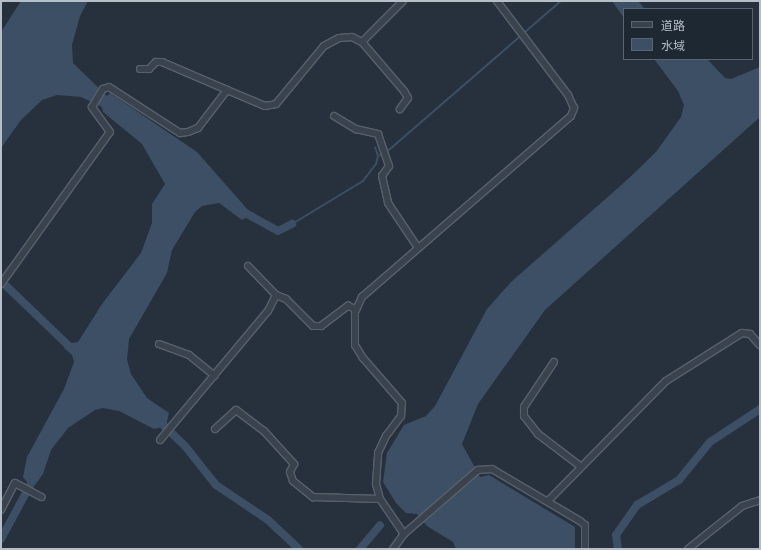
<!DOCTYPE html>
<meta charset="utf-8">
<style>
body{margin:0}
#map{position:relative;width:761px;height:550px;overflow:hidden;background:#26313d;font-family:"Roboto Condensed","Noto Sans SC",sans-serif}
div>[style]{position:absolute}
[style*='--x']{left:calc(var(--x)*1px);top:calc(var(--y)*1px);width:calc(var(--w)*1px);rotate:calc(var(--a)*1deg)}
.water>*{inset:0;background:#3c4f65}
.stream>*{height:2px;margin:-1px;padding:0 1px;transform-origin:1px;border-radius:1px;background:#3c4f65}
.canal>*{height:8px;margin:-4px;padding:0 4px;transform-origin:4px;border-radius:4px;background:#3c4f65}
.roads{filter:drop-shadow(1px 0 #57616b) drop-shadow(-1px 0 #57616b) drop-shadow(0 1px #57616b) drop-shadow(0 -1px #57616b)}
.street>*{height:6px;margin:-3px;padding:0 3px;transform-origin:3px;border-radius:3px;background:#3a434d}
span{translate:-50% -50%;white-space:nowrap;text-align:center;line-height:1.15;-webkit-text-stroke:4px #1e2832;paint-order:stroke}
.frame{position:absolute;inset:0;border:2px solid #b6bec8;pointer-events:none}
.legend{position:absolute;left:623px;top:8px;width:130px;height:52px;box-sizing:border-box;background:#1e2832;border:1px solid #5b646e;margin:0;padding:5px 7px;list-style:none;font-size:12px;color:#b6bec8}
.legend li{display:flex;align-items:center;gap:8px;height:20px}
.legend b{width:20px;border:1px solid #5b646e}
</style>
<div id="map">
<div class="water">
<div style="clip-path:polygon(21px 1px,88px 1px,80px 16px,72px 45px,73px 63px,107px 96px,110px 93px,197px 152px,248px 210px,247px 217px,242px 220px,219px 203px,202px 206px,195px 212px,172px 250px,167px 273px,129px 339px,127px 360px,131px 374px,147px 398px,169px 413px,166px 426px,154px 429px,119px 411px,103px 408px,95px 410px,68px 428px,51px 450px,43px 474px,35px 485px,29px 485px,23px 477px,27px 457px,64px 389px,74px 362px,72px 355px,64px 348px,66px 344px,78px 342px,102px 304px,141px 253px,152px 223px,152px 204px,165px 184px,142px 144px,103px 112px,102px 107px,81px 97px,57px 95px,42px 100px,21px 120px,1px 148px,1px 32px)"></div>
<div style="clip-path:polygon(612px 1px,638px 1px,645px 9px,624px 9px,624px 18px)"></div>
<div style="clip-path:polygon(654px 59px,707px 59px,725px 78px,731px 79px,760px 67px,760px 117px,545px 310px,478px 404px,462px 444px,480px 477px,489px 475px,575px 527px,575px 549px,456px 549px,453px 542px,427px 526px,417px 514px,406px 513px,396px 503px,383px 482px,387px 453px,404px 425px,426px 416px,435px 406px,487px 309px,511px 282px,627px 180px,656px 152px,681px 117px,684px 105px,678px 91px)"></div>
</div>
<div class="stream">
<div style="--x:378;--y:156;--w:14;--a:-30"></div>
<div style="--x:390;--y:149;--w:226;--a:-40.9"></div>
<div style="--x:292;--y:224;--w:83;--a:-31.2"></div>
<div style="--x:363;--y:181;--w:21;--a:-53"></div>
<div style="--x:376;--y:164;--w:8;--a:-76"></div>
<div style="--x:378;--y:156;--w:9;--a:-108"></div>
</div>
<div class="canal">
<div style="--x:240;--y:210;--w:43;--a:28.9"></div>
<div style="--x:278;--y:231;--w:16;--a:-27"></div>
<div style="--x:1;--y:281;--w:101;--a:43.8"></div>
<div style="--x:158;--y:420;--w:37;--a:44"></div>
<div style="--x:185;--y:446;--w:50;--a:51.5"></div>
<div style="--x:216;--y:485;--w:63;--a:33.9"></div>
<div style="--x:268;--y:520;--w:42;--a:43.1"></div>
<div style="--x:1;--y:539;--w:72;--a:-61.6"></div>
<div style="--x:360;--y:549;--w:31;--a:-50"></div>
<div style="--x:618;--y:549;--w:14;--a:-98"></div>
<div style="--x:616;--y:535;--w:37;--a:-55"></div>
<div style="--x:637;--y:505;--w:49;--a:-30.8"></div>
<div style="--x:679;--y:480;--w:49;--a:-50.8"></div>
<div style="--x:710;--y:442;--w:60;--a:-33.4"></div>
</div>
<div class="roads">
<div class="street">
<div style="--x:362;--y:42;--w:58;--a:-45"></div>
<div style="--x:140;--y:69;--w:9;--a:0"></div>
<div style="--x:149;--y:69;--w:10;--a:-45"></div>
<div style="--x:156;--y:62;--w:6;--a:0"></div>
<div style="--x:162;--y:62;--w:71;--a:23.3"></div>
<div style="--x:334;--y:116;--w:26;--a:31"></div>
<div style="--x:356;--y:129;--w:23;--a:13"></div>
<div style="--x:378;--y:134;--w:34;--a:71"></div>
<div style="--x:389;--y:166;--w:12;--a:125"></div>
<div style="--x:382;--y:176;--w:28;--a:77"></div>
<div style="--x:388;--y:203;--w:54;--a:56.3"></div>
<div style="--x:248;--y:266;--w:40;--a:46"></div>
<div style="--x:276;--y:295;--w:11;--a:22"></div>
<div style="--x:286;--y:299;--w:38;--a:45"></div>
<div style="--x:313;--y:326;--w:8;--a:0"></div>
<div style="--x:321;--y:326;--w:34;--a:-37"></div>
<div style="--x:348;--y:306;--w:9;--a:21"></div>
<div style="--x:1;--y:284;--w:187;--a:-54.4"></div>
<div style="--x:110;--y:132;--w:31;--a:-126"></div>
<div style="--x:92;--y:107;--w:21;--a:-59"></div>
<div style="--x:103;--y:89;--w:6;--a:-18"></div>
<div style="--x:109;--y:87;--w:85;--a:32.9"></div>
<div style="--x:180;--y:133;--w:8;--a:-7"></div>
<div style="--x:188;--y:132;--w:11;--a:-22"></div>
<div style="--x:198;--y:128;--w:48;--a:-52.7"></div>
<div style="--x:227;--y:90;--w:41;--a:22.8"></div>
<div style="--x:265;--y:106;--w:11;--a:-10"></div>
<div style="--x:276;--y:104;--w:75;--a:-50.4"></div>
<div style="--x:324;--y:46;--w:17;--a:-28"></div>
<div style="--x:339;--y:38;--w:13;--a:-4"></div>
<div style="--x:352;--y:37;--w:11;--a:27"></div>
<div style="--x:362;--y:42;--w:65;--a:49.4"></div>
<div style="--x:404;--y:91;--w:8;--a:60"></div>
<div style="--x:408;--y:98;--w:14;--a:126"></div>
<div style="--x:159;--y:344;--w:32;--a:20"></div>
<div style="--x:189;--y:355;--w:33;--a:39"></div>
<div style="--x:554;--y:362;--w:54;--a:123.7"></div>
<div style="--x:524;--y:407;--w:9;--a:90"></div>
<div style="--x:524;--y:416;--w:23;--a:52"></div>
<div style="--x:538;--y:434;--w:53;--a:37.3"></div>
<div style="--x:215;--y:429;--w:28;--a:-42"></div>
<div style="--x:236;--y:410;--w:35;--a:37"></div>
<div style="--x:264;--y:431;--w:45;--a:47.7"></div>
<div style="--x:294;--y:464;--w:9;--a:117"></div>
<div style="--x:290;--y:472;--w:9;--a:72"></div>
<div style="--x:293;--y:481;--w:26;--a:39"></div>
<div style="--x:313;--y:497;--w:67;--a:1.7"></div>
<div style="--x:160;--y:440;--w:168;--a:-50.1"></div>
<div style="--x:268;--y:311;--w:18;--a:-63"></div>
<div style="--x:548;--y:501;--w:168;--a:-45.5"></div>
<div style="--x:666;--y:381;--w:90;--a:-32.3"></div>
<div style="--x:742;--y:333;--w:8;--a:7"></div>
<div style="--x:750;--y:334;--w:15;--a:48"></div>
<div style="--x:1;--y:510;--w:30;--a:-63"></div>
<div style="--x:15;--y:483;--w:30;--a:28"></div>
<div style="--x:404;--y:534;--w:42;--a:-124.4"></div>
<div style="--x:380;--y:499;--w:16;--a:-105"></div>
<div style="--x:376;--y:484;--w:31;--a:-86"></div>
<div style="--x:378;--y:453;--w:19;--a:-65"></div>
<div style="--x:386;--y:436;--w:25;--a:-53"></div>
<div style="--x:401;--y:416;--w:13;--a:-86"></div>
<div style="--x:402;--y:403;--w:60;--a:-130.9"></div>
<div style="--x:363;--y:358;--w:15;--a:-122"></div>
<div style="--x:355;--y:345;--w:33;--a:-90"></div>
<div style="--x:355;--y:312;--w:17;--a:-65"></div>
<div style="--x:362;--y:297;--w:276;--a:-40.9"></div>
<div style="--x:571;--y:116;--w:9;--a:-69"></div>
<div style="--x:574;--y:108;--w:14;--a:-115"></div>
<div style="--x:568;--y:95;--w:118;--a:-127.1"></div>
<div style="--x:393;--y:549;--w:19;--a:-54"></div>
<div style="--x:404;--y:534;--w:98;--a:-40.9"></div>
<div style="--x:478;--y:470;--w:14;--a:-4"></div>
<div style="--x:492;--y:469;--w:102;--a:30.6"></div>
<div style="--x:580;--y:521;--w:6;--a:39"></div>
<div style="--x:585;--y:525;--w:24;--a:90"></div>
<div style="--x:688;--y:549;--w:69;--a:-38.5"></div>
<div style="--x:742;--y:506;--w:19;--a:-18"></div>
</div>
</div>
<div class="frame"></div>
<ul class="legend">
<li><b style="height:5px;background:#3a434d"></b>道路</li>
<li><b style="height:11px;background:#3c4f65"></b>水域</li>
</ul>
</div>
